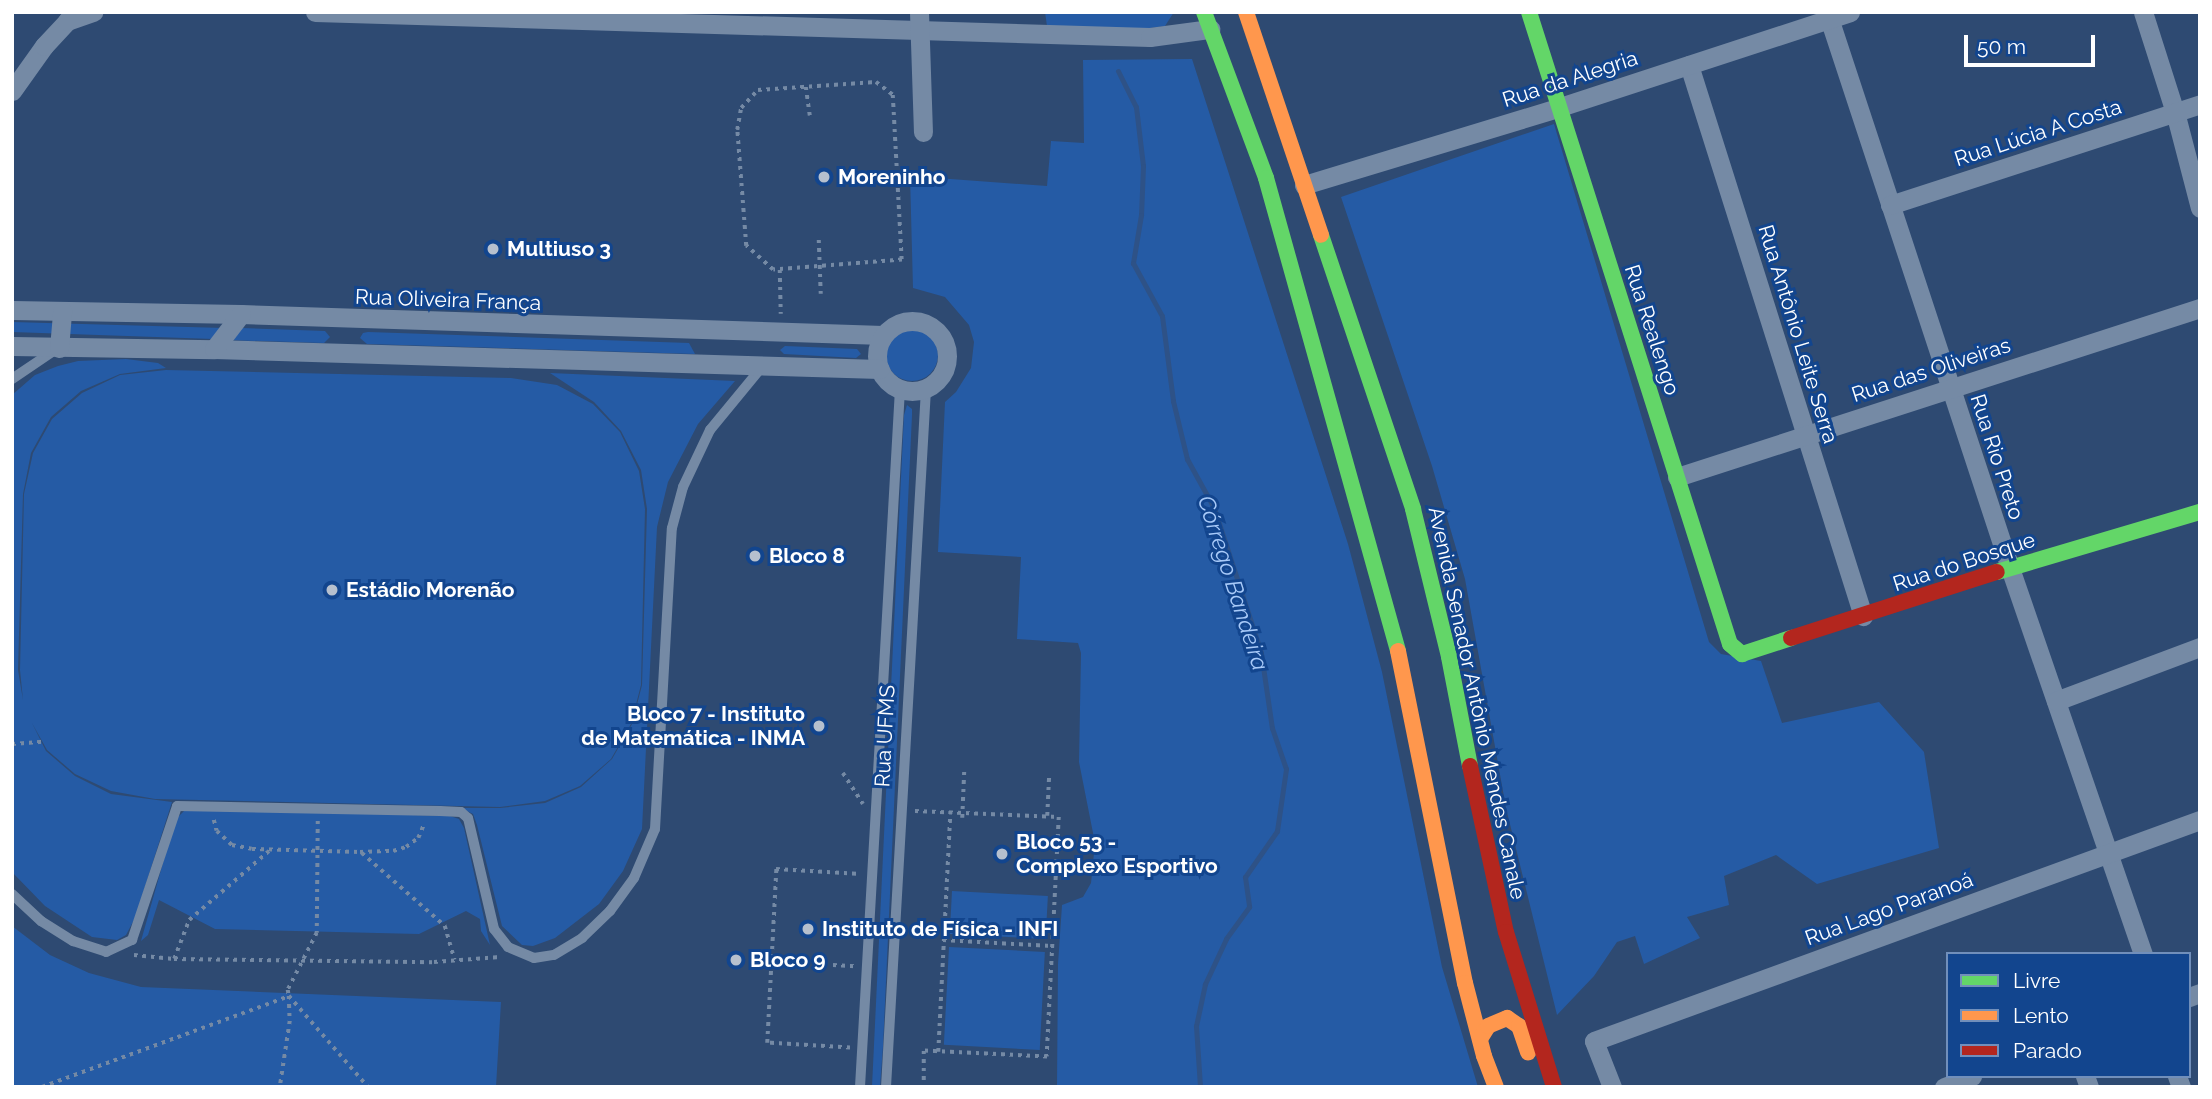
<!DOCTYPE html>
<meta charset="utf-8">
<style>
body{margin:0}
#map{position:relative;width:2212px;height:1099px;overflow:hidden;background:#2e4a72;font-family:Raleway,sans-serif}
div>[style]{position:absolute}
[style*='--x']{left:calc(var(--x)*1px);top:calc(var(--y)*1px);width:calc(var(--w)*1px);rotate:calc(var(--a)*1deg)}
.green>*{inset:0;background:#255ba5;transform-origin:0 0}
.round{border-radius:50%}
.stream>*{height:5px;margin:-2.5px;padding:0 2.5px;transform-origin:2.5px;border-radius:2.5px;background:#2e5287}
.path>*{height:3.5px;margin-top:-1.75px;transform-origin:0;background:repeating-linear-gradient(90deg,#758aa5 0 3.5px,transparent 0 8.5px)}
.lane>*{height:10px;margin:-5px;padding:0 5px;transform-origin:5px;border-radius:5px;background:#758aa5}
.street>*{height:19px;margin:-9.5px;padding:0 9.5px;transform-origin:9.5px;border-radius:9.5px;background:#758aa5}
.street>.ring{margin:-9.5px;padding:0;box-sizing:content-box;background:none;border:19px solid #758aa5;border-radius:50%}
.fast>*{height:16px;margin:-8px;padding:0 8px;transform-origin:8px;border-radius:8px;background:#63d668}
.slow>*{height:16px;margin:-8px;padding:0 8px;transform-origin:8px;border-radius:8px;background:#ff974d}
.jam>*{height:16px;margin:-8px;padding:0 8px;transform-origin:8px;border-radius:8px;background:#b3261e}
.dots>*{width:19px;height:19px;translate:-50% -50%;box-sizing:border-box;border:4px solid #12458e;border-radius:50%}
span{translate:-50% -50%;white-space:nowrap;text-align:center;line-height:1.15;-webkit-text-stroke:6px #12458e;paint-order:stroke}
.street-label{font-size:21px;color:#fff}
.poi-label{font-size:21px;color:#fff;font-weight:700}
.left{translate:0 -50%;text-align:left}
.right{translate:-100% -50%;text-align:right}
.water-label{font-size:23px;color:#a8caf9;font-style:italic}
.frame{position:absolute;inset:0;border:14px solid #fff;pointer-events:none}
.legend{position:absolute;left:1946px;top:952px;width:245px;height:126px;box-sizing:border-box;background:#12458e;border:2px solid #718fbb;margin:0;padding:9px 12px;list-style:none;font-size:21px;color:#fff}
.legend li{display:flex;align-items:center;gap:14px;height:35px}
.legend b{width:35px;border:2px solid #718fbb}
.scale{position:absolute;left:1964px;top:35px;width:131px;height:32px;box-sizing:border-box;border:4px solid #fff;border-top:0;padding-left:9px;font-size:21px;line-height:24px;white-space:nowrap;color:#fff;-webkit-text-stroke:5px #12458e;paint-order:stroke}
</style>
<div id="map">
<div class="green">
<div style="clip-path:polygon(1045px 12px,1174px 12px,1165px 26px,1143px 29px,1047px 26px)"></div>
<div style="clip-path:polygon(1192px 59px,1348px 544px,1382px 672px,1442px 967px,1478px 1087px,1057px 1087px,1058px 964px,1062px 905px,1083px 897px,1091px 883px,1095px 843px,1079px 762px,1081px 653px,1078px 643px,1017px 639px,1021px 557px,938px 552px,945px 402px,956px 392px,971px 368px,974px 342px,969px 325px,945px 297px,913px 288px,910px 176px,1047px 186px,1051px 141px,1084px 143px,1083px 60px)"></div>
<div style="clip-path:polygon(1554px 124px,1709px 642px,1721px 654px,1761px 661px,1782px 723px,1879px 702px,1924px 752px,1939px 848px,1817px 884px,1776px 855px,1724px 876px,1729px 905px,1687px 917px,1700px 938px,1644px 964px,1635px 936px,1617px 942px,1594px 976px,1557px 1015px,1506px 808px,1465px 579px,1432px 466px,1341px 197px)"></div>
<div style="clip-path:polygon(12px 322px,224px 328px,213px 339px,12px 332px)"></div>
<div style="clip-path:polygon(241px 328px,325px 331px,330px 337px,324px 343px,228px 340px)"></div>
<div class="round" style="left:886px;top:329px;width:52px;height:52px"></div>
<div style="clip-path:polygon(368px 332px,689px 343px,695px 354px,367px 344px,360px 338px,363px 333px)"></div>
<div style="clip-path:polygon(785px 346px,857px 349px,861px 354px,856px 358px,784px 354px,780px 350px)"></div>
<div style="clip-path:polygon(126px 359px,158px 363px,166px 368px,120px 374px,81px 391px,51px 417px,31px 453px,23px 494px,18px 670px,23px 700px,20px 670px,24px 494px,33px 453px,52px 419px,82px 393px,120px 375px,166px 370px,511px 378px,557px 385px,593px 404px,620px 432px,639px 471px,645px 509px,641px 685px,631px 724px,611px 759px,580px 786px,545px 801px,500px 807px,155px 799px,111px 791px,75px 774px,47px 750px,32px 723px,46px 751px,75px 776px,111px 794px,172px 802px,135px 918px,126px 935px,117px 940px,92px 937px,45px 906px,12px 872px,12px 395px,35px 375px,58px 366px,78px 361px)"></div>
<div style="clip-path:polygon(550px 373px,735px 381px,698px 424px,668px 482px,657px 527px,642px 829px,623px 871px,599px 904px,555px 938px,533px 946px,522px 945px,502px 926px,477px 825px,473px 814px,461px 808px,500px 808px,545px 803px,581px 787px,612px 759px,632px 724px,642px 685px,647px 509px,641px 470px,621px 431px,594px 402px)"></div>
<div style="clip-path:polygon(907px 405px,912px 409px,912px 415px,883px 1046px,880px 1087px,872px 1087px,904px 415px)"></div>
<div style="clip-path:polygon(186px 809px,450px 816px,459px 819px,464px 828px,490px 945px,481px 931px,480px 919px,466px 911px,419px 934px,215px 929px,159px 900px,148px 935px,141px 941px,175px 820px)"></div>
<div style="left:952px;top:891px;width:96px;height:43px;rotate:3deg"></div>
<div style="clip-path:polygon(12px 926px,50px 955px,89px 973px,141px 987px,501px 1002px,496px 1087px,12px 1087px)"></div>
<div style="left:949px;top:947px;width:96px;height:98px;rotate:3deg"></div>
</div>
<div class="stream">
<div style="--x:1118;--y:71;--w:40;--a:63.4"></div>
<div style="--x:1136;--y:107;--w:59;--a:83.2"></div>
<div style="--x:1143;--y:166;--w:49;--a:92.3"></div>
<div style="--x:1141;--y:215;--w:49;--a:99.5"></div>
<div style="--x:1133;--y:263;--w:60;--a:61.3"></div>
<div style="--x:1162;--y:316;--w:86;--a:82.6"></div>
<div style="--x:1173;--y:401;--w:60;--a:76.4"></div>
<div style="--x:1187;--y:459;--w:56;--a:61.1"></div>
<div style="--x:1214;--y:508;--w:152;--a:72"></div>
<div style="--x:1261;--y:653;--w:76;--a:81.7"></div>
<div style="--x:1272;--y:728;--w:43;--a:71.1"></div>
<div style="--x:1286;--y:769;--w:63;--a:98.3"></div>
<div style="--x:1277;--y:831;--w:56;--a:124.8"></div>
<div style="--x:1245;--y:877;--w:30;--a:82"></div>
<div style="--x:1249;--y:907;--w:39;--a:126"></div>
<div style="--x:1226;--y:939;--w:50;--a:115"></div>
<div style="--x:1205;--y:984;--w:43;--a:102.1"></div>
<div style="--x:1196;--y:1026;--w:61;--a:86.2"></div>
</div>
<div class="path">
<div style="--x:876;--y:82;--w:21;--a:37"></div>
<div style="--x:893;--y:95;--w:165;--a:86.9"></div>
<div style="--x:902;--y:260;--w:129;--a:175.6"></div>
<div style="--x:773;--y:270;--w:36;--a:-138"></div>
<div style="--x:746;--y:246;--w:116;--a:-94.4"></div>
<div style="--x:737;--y:130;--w:22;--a:-80"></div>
<div style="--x:741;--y:108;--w:25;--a:-47"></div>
<div style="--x:758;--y:90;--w:118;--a:-3.9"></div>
<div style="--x:806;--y:87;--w:29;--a:82"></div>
<div style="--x:819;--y:240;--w:54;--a:87.9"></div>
<div style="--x:780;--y:270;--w:44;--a:88.7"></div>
<div style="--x:12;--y:744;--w:31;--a:-4"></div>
<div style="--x:843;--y:773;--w:37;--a:57"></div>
<div style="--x:915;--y:811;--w:144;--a:2.4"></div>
<div style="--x:1059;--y:817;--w:240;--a:92.9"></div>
<div style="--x:1047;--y:1057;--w:123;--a:-177.2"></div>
<div style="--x:924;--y:1051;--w:36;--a:90"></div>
<div style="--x:1047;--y:816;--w:42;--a:-87.3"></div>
<div style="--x:962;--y:818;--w:48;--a:-87.6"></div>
<div style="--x:214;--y:820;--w:11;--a:75"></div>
<div style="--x:217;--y:831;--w:21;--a:43"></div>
<div style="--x:232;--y:845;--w:20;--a:11"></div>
<div style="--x:252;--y:849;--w:108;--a:1.6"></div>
<div style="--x:360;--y:852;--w:33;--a:-2"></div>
<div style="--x:393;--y:851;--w:14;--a:-17"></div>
<div style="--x:406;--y:847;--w:15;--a:-37"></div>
<div style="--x:418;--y:838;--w:15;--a:-67"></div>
<div style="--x:318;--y:821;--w:112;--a:90.5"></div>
<div style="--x:317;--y:933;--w:64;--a:117"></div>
<div style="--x:288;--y:990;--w:6;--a:81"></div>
<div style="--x:289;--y:996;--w:121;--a:49"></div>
<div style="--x:362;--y:853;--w:111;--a:41.3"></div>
<div style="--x:445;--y:926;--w:35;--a:74"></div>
<div style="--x:943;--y:940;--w:109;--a:3.2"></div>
<div style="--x:134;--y:955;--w:40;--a:5.7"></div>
<div style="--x:174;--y:959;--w:260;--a:0.7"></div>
<div style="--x:434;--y:962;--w:66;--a:-4.3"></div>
<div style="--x:174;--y:959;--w:42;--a:-69"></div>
<div style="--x:189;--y:920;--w:107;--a:-40.8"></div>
<div style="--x:833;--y:965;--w:22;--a:3"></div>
<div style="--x:850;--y:1048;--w:83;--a:-176.6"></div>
<div style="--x:767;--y:1043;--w:174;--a:-87"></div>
<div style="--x:776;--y:869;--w:85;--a:3.4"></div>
<div style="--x:938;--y:1052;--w:241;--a:-87.1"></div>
<div style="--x:42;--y:1087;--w:263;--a:-20.2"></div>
<div style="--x:289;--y:996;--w:25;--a:88"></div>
<div style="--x:290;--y:1021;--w:67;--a:98.6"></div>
</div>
<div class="lane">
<div style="--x:12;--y:379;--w:52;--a:-34"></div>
<div style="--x:12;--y:894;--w:40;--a:43"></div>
<div style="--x:41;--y:921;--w:38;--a:32"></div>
<div style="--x:73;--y:941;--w:35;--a:18"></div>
<div style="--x:106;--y:952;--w:29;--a:-25"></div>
<div style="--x:132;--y:940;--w:141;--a:-71.4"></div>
<div style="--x:177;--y:806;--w:263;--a:1.1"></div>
<div style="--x:440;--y:811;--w:21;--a:3"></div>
<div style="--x:461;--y:812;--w:9;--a:41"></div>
<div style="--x:468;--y:818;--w:114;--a:76.8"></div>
<div style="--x:494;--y:929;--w:23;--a:52"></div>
<div style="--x:508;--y:947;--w:28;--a:23"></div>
<div style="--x:534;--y:958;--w:20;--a:-9"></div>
<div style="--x:554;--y:955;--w:33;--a:-31"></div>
<div style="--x:582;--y:938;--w:39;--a:-44"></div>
<div style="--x:610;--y:911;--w:41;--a:-54"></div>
<div style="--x:634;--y:878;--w:53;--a:-66.8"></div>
<div style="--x:655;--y:829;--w:301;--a:-86.8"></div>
<div style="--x:672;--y:528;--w:42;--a:-75"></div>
<div style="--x:683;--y:487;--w:63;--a:-64.7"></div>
<div style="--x:710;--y:430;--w:82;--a:-50.5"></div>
<div style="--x:860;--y:1087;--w:699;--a:-86.72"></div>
<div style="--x:886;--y:1087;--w:700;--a:-86.72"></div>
</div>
<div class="street">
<div style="--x:315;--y:12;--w:835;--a:1.71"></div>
<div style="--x:1150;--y:37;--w:61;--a:-7.6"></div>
<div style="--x:919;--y:12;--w:120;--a:88.1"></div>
<div style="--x:1827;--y:12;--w:585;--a:71.78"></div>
<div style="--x:2010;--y:568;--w:408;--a:71"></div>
<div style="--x:2143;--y:12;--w:105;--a:72.3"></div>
<div style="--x:2175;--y:112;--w:99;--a:75.4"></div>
<div style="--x:1689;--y:65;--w:578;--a:72.47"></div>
<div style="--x:12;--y:91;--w:55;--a:-54.6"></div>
<div style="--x:44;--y:46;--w:34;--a:-47"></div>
<div style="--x:67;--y:21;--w:28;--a:-19"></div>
<div style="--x:1304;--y:185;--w:268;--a:-16.9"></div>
<div style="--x:1560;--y:107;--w:305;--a:-18.1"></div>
<div style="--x:1890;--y:205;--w:326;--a:-18"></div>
<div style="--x:12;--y:310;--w:229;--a:1"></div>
<div style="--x:241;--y:314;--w:642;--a:1.87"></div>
<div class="ring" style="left:877px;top:321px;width:51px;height:51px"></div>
<div style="--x:12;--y:346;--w:202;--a:0.9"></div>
<div style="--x:214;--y:349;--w:666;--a:1.72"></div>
<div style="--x:59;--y:348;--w:37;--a:-85"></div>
<div style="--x:214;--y:349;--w:44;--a:-52.4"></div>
<div style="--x:1677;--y:477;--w:550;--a:-17.91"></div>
<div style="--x:2056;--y:701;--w:154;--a:-20.6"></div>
<div style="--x:2189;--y:997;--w:12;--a:-20"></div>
<div style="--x:2085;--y:1076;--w:12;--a:70"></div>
<div style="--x:2177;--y:1076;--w:12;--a:70"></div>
<div style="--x:1612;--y:1087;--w:49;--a:-111.4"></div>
<div style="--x:1594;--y:1041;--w:645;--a:-20.04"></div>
<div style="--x:1944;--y:1087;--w:30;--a:-21"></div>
</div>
<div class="fast">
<div style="--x:1204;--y:12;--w:177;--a:69.5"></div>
<div style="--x:1266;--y:178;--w:491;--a:74.4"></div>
<div style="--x:1529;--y:12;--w:663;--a:72.36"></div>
<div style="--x:1730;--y:644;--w:16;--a:40"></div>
<div style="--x:1742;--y:654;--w:52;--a:-18.1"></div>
<div style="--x:1321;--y:235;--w:289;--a:71.4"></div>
<div style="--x:1413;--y:509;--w:152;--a:76.3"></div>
<div style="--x:1449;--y:657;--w:111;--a:79.1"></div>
<div style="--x:1997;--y:572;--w:212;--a:-16.5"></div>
</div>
<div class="slow">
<div style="--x:1246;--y:12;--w:235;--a:71.4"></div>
<div style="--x:1398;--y:651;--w:339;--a:78.6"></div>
<div style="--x:1465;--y:983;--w:75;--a:75.4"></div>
<div style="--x:1484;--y:1056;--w:33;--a:69"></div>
<div style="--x:1480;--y:1039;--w:15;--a:-58"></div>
<div style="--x:1488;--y:1026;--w:21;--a:-23"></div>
<div style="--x:1507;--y:1018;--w:14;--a:34"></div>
<div style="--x:1519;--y:1026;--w:28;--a:71"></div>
</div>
<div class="jam">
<div style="--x:1791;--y:638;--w:216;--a:-17.8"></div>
<div style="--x:1470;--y:766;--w:170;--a:77.8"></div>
<div style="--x:1506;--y:932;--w:162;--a:72.8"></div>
</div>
<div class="dots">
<div style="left:824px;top:177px;background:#b6c0ce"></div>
<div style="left:493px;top:249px;background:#b6c0ce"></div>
<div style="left:755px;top:556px;background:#b6c0ce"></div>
<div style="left:332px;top:590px;background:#b6c0ce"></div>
<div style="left:819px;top:726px;background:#b6c0ce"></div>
<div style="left:1002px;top:854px;background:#b6c0ce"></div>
<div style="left:808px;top:929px;background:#b6c0ce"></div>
<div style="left:736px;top:960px;background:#b6c0ce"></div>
</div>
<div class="street-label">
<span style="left:1570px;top:79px;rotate:-18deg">Rua da Alegria</span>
<span style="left:2038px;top:133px;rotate:-18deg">Rua Lúcia A Costa</span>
<span style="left:448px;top:300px;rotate:2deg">Rua Oliveira França</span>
<span style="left:1652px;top:330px;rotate:72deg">Rua Realengo</span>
<span style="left:1798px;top:334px;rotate:73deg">Rua Antônio Leite Serra</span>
<span style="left:1931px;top:370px;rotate:-18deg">Rua das Oliveiras</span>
<span style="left:1997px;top:457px;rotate:72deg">Rua Rio Preto</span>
<span style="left:1964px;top:562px;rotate:-18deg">Rua do Bosque</span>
<span style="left:1477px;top:703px;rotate:78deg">Avenida Senador Antônio Mendes Canale</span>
<span style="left:885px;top:736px;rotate:-87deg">Rua UFMS</span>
<span style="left:1889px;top:909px;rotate:-20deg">Rua Lago Paranoá</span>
</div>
<div class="poi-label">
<span class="left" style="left:838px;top:177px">Moreninho</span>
<span class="left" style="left:507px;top:249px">Multiuso 3</span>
<span class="left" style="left:769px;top:556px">Bloco 8</span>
<span class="left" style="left:346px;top:590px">Estádio Morenão</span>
<span class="right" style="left:805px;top:726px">Bloco 7 - Instituto<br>de Matemática - INMA</span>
<span class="left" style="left:1016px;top:854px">Bloco 53 -<br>Complexo Esportivo</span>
<span class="left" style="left:822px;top:929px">Instituto de Física - INFI</span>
<span class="left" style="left:750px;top:960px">Bloco 9</span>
</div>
<div class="water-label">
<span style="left:1233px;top:583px;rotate:72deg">Córrego Bandeira</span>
</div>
<div class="frame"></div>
<ul class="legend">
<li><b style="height:9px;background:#63d668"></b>Livre</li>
<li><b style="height:9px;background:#ff974d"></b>Lento</li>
<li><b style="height:9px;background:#b3261e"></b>Parado</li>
</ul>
<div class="scale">50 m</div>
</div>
